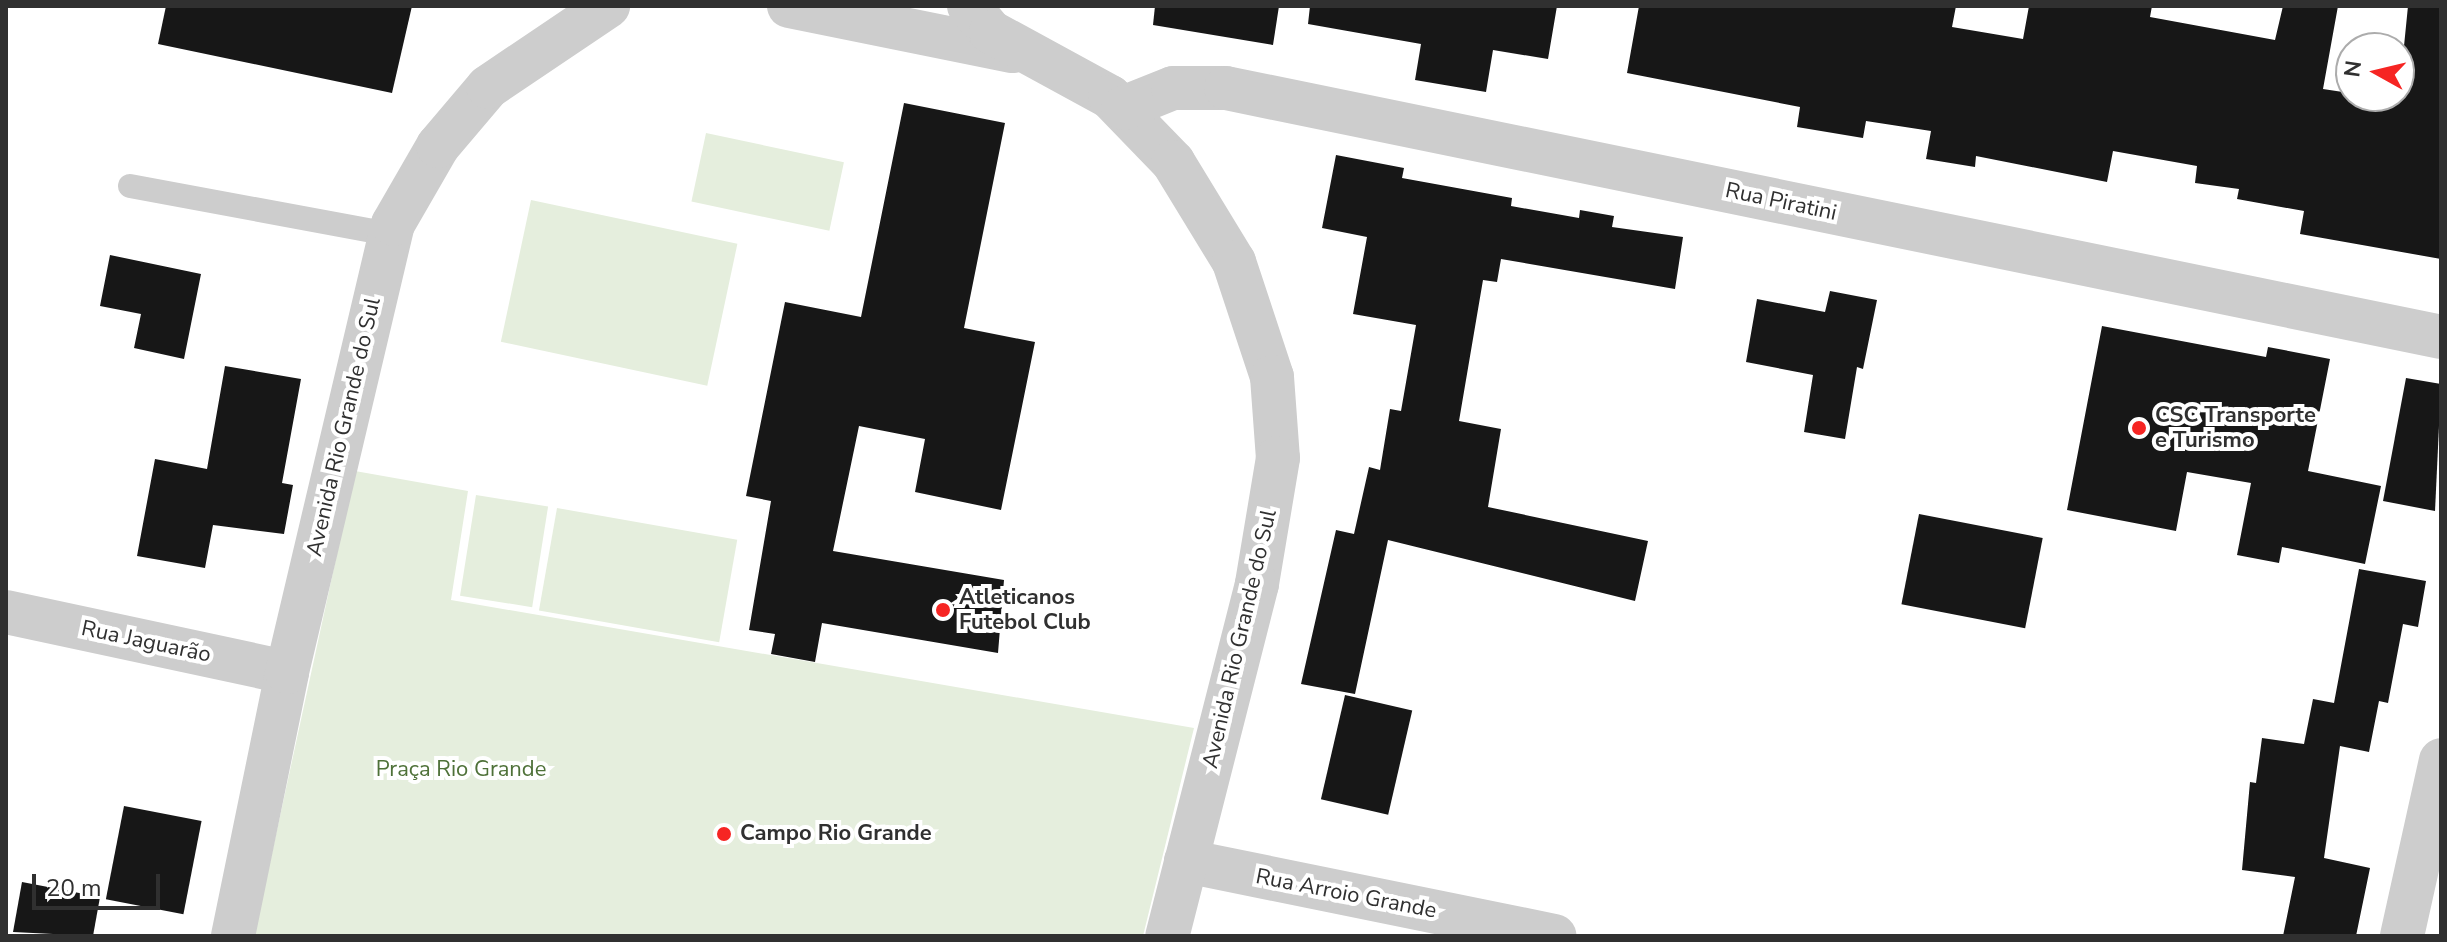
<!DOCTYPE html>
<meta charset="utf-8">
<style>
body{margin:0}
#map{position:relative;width:2447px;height:942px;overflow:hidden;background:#fff;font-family:"Nunito Sans",sans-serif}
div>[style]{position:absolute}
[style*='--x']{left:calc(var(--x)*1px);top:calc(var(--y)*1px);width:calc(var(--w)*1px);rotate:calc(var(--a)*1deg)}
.green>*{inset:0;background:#e5eedd;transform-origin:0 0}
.building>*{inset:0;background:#171717;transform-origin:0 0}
.service>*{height:24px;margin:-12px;padding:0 12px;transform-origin:12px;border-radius:12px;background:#cdcdcd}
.minor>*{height:44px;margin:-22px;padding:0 22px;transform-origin:22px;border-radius:22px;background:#cdcdcd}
.tertiary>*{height:44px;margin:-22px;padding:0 22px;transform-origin:22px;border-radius:22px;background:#cdcdcd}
.dots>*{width:22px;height:22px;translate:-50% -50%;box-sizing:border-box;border:4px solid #fff;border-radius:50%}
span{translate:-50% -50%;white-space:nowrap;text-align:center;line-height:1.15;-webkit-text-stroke:8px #fff;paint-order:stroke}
.street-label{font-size:22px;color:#303030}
.poi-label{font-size:22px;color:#303030;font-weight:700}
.left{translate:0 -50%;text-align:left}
.park-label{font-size:22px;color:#4e7138}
.frame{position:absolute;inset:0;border:8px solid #303030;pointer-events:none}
.north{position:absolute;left:2335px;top:32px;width:80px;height:80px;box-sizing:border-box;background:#fff;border:2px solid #acacac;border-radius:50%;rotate:278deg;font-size:22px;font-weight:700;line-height:32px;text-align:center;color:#303030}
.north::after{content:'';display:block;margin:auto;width:28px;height:36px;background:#f62523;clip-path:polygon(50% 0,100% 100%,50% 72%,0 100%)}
.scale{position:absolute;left:32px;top:874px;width:128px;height:36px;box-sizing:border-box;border:4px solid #303030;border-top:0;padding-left:10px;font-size:24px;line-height:28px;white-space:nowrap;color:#303030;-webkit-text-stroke:6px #fff;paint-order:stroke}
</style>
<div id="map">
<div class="green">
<div style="left:706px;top:133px;width:141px;height:70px;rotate:12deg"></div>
<div style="left:531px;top:200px;width:211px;height:145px;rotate:12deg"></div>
<div style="clip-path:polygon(355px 471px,468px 491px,451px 600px,1194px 728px,1143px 936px,254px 936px)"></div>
<div style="left:476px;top:495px;width:73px;height:102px;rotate:9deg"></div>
<div style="left:557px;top:508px;width:183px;height:104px;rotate:10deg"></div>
</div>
<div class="building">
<div style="clip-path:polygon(166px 6px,412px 6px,392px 93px,158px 44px)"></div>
<div style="clip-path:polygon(1155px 6px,1279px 6px,1273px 45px,1153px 25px)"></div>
<div style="clip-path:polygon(1310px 6px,1557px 6px,1548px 59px,1493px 50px,1486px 92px,1415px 80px,1421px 44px,1308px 24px)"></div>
<div style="clip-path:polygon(1639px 6px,1956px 6px,1952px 27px,2023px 39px,2029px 6px,2152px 6px,2150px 17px,2275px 40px,2283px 6px,2338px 6px,2323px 89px,2389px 99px,2399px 96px,2408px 6px,2441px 6px,2441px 259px,2300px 234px,2304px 211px,2237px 199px,2239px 189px,2195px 183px,2197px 166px,2113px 151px,2107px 182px,1976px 156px,1975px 167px,1926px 159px,1931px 131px,1866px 121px,1863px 138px,1797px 127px,1800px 107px,1627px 73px)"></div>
<div style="clip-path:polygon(904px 103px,1005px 123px,964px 328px,1035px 342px,1001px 510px,915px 492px,925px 439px,859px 426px,833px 551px,1004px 580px,998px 653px,822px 623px,815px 662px,771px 654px,775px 634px,749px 630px,771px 501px,746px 496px,785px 302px,861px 317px)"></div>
<div style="clip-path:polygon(1336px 155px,1404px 168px,1402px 178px,1512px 198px,1511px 206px,1579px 218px,1580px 210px,1614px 216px,1612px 227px,1683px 237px,1675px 289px,1501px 259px,1497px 282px,1483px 280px,1459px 421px,1501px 429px,1488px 507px,1648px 541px,1635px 601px,1388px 540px,1355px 694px,1301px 684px,1336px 530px,1354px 534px,1369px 467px,1380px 470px,1390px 409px,1401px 411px,1416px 325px,1353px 314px,1367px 237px,1322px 228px)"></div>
<div style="clip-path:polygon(110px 255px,201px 274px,184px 359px,134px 348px,141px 314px,100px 306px)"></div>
<div style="clip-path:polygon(1830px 291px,1877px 300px,1863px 369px,1857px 367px,1845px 439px,1804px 432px,1813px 375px,1746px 362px,1757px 299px,1825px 312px)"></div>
<div style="clip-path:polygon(2102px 326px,2266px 357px,2268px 347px,2330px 359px,2308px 471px,2381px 486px,2365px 564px,2282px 547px,2279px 563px,2237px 555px,2251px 483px,2187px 472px,2176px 531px,2067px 510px)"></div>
<div style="clip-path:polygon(225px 366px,301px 379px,282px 483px,293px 485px,284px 534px,213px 525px,205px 568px,137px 556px,155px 459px,207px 469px)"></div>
<div style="clip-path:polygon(2406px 378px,2441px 384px,2435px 511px,2383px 501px)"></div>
<div style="left:1919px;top:514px;width:126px;height:92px;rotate:11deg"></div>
<div style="clip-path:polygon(2359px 569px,2426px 581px,2418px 627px,2403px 624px,2388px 703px,2379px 701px,2369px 752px,2340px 746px,2324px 858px,2370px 868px,2356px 936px,2283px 936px,2295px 877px,2242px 870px,2250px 782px,2256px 783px,2262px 738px,2304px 744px,2313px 699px,2334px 703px)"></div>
<div style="left:1345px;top:695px;width:69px;height:107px;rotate:13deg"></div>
<div style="left:124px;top:806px;width:79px;height:95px;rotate:11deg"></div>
<div style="clip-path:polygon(22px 882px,100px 897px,93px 936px,13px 932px)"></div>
</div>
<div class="service">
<div style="--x:130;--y:186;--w:264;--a:10.5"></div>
</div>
<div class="minor">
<div style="--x:6;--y:612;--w:287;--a:12.1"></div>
<div style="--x:1186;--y:861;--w:376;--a:11.5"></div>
<div style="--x:2402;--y:936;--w:180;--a:-77.5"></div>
</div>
<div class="tertiary">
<div style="--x:789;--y:6;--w:228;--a:11.4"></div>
<div style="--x:969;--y:6;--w:34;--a:50"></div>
<div style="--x:991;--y:32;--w:136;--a:28.6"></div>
<div style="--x:1110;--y:97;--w:91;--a:45.9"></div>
<div style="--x:1173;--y:162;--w:117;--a:58.6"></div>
<div style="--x:1234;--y:262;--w:121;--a:71.7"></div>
<div style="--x:1272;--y:377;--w:81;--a:85.8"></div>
<div style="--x:1278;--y:458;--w:128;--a:99.5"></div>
<div style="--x:1257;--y:584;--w:363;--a:104.3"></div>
<div style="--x:1123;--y:108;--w:54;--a:-21.8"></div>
<div style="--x:1173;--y:88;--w:53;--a:0"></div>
<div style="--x:1226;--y:88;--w:1240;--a:11.58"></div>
<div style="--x:233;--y:936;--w:269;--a:-78.4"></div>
<div style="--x:287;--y:672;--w:460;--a:-76.7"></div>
<div style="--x:393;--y:224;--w:90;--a:-60"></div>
<div style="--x:438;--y:146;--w:77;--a:-49.7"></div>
<div style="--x:488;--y:87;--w:145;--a:-34"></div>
</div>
<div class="dots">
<div style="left:2139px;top:428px;background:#f62523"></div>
<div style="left:943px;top:610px;background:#f62523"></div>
<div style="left:724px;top:834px;background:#f62523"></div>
</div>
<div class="street-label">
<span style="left:1781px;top:202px;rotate:12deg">Rua Piratini</span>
<span style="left:344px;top:427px;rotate:-77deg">Avenida Rio Grande do Sul</span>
<span style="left:1240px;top:639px;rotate:-77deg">Avenida Rio Grande do Sul</span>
<span style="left:146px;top:642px;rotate:12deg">Rua Jaguarão</span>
<span style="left:1346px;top:894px;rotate:11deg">Rua Arroio Grande</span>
</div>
<div class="poi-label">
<span class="left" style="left:2155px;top:428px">CSC Transporte<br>e Turismo</span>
<span class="left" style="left:959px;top:610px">Atleticanos<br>Futebol Club</span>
<span class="left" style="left:740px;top:834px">Campo Rio Grande</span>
</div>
<div class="park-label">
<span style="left:461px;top:770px">Praça Rio Grande</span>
</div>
<div class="frame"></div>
<div class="north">N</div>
<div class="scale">20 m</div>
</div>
